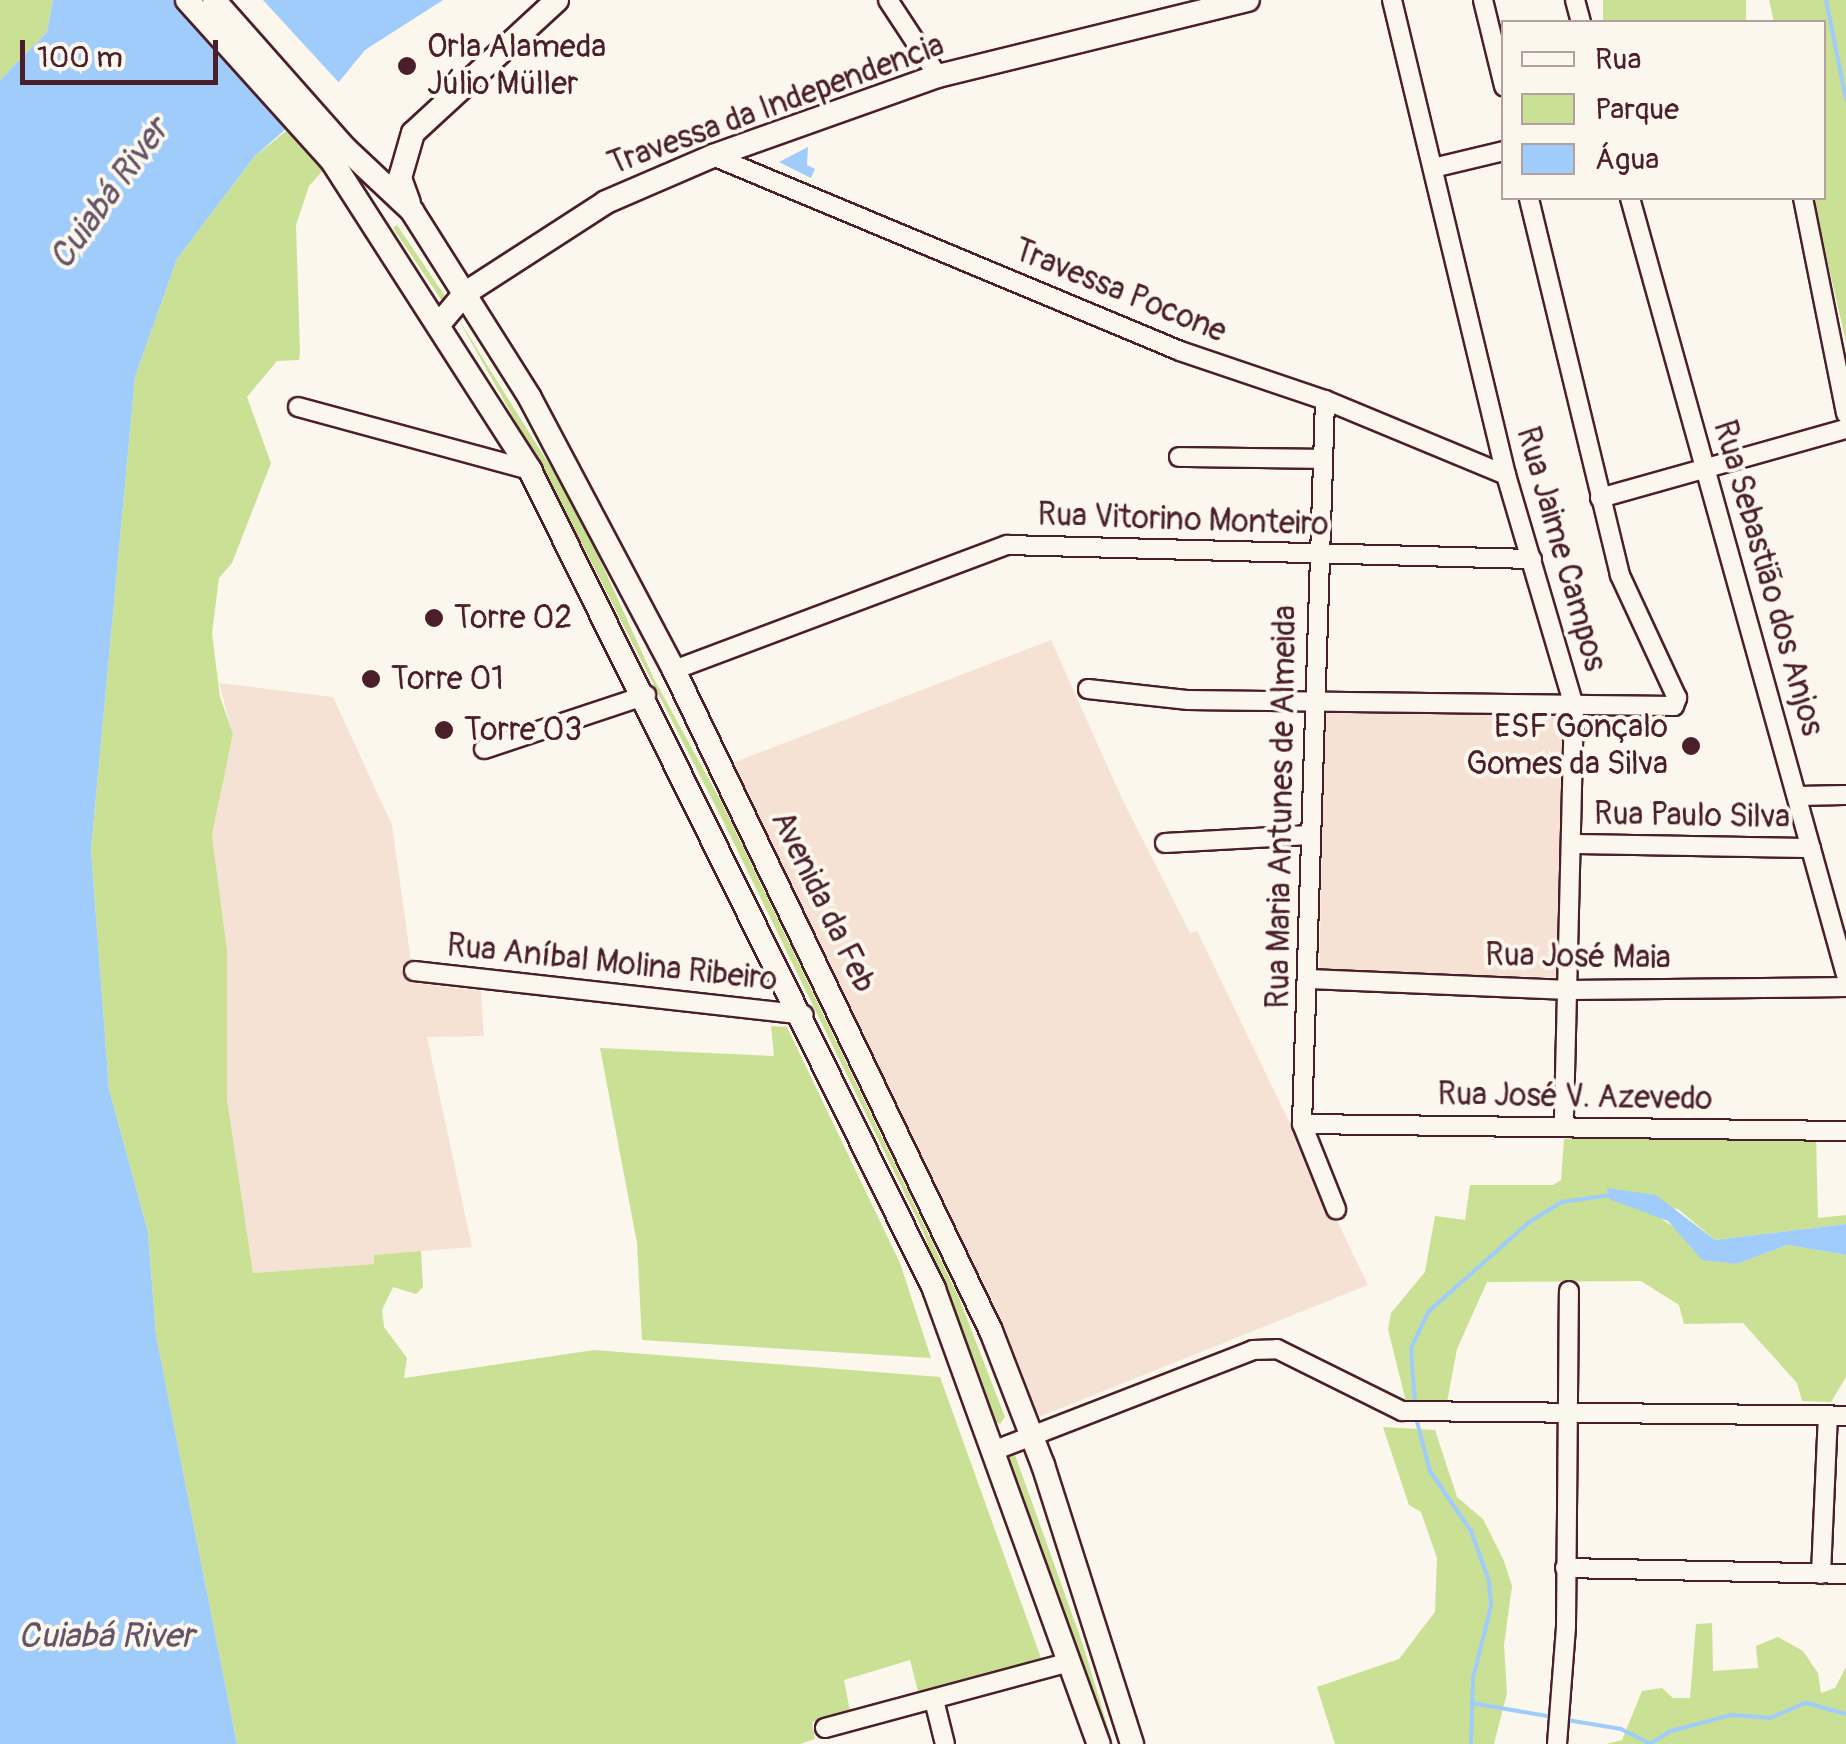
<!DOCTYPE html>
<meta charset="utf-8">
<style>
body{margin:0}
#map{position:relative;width:1846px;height:1744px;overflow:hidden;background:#fbf7ec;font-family:Pangolin,sans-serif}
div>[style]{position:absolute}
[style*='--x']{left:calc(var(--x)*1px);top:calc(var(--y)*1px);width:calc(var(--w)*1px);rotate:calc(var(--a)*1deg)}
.built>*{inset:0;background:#f5e2d5;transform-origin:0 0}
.green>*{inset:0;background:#cae095;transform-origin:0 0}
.water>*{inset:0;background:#9fccfa}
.pier>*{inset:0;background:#fbf7ec}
.stream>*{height:4px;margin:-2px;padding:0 2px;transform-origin:2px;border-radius:2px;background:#9fccfa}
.roads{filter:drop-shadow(2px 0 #4a1f2b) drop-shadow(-2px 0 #4a1f2b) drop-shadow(0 2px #4a1f2b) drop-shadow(0 -2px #4a1f2b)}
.minor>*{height:18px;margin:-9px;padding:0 9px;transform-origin:9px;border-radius:9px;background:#fbf7ec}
.major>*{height:22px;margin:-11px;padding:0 11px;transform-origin:11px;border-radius:11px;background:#fbf7ec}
.dots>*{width:28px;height:28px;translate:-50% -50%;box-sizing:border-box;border:5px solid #fbf7ec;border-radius:50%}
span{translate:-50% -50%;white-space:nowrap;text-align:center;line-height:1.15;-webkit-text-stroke:8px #fbf7ec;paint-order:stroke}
.poi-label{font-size:32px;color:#4a1f2b}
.left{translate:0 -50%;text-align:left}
.right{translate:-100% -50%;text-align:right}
.street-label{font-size:32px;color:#4a1f2b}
.water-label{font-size:35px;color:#645369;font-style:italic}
.legend{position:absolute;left:1501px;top:20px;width:325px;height:180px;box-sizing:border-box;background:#fbf7ec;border:2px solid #b4a19f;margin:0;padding:12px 18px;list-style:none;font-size:30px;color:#4a1f2b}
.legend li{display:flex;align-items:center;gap:20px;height:50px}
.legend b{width:50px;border:2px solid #b4a19f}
.scale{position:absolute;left:20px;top:40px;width:198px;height:45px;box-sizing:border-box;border:5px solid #4a1f2b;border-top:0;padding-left:12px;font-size:30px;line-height:35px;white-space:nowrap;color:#4a1f2b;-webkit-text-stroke:8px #fbf7ec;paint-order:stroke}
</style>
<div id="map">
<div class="built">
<div style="clip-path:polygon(1051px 640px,1123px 801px,1190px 933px,1197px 931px,1368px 1285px,1039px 1417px,1005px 1328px,730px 764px)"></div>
<div style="clip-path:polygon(219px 683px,333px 697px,392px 825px,414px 983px,481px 991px,484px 1036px,427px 1037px,472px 1247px,374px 1255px,375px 1264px,253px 1273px,227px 1099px,227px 950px,212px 835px,233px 735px)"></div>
<div style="left:1324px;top:709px;width:242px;height:264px;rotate:1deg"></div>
</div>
<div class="green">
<div style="clip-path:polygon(0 0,53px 0,47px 32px,0 80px)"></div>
<div style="left:1603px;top:0;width:143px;height:22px"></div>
<div style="clip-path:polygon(1769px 0,1846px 0,1846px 342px,1813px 198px,1824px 198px,1824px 22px,1774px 22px)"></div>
<div style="clip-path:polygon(290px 128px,326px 167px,309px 186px,296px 225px,300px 353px,299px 360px,277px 361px,247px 397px,271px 463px,232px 563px,219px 578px,212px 633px,220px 697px,233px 734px,212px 835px,227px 950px,227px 1099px,253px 1273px,374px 1264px,374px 1255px,421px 1251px,423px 1287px,416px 1294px,393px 1287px,382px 1310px,384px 1327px,407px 1358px,404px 1378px,594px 1350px,940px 1377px,1041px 1658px,919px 1695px,910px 1660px,844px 1680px,850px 1711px,812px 1722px,815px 1739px,800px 1744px,237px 1744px,156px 1335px,148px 1232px,109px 1089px,91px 850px,135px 377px,177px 259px,254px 157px)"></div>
<div style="left:397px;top:225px;width:90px;height:5px;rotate:56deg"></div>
<div style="clip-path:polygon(456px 315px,578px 511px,654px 679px,723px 805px,959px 1298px,1005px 1417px,1000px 1424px,989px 1420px,923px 1231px,724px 823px,558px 497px)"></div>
<div style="clip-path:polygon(771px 1026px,787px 1027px,900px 1263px,931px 1358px,642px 1340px,637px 1243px,600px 1048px,774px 1056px)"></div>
<div style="clip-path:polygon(1601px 1135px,1816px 1137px,1818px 1218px,1846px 1215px,1846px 1224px,1715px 1240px,1678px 1209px,1610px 1199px,1650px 1211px,1681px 1232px,1691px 1248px,1737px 1264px,1787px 1245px,1846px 1255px,1846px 1377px,1831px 1402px,1802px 1401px,1797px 1383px,1743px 1323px,1684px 1324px,1679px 1305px,1641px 1281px,1487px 1282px,1457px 1349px,1447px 1402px,1407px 1406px,1388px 1329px,1391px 1313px,1425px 1272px,1435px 1216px,1465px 1220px,1470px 1185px,1553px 1185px,1561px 1180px,1564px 1139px)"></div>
<div style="clip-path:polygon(1383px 1427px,1435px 1430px,1457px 1497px,1483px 1519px,1504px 1561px,1512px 1586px,1504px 1645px,1507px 1693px,1494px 1744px,1335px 1744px,1317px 1687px,1399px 1659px,1435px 1612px,1437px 1558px,1421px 1512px,1409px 1505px)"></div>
<div style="clip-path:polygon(1015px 1455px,1082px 1642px,1113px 1744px,1106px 1744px,1006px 1459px)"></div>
<div style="clip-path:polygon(1712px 1623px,1713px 1671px,1758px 1668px,1756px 1646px,1778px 1637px,1803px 1651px,1818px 1673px,1821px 1693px,1835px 1688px,1846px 1667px,1846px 1744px,1606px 1744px,1622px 1740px,1642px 1691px,1662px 1688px,1673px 1698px,1690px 1698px,1696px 1624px)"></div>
</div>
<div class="water">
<div style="clip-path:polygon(53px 0,443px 0,365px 50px,338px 83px,254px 157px,177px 259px,135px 377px,91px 850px,109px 1089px,148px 1232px,156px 1335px,237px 1744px,0 1744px,0 80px,47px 32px)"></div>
<div style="clip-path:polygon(808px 147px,807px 165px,815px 169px,811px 178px,779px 162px)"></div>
<div style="clip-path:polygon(1607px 1188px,1656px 1195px,1715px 1240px,1846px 1224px,1846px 1255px,1787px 1245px,1737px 1264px,1702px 1260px,1668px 1221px,1609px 1199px)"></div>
</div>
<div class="pier">
<div style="clip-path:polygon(174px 0,263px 0,342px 86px,293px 131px)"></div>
</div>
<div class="stream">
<div style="--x:1826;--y:0;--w:101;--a:78.6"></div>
<div style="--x:1415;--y:1404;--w:56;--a:-94.1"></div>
<div style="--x:1411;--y:1348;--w:41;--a:-64.1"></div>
<div style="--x:1429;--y:1311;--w:132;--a:-41.6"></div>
<div style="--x:1528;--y:1223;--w:40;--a:-32"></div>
<div style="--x:1562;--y:1202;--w:49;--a:-8.1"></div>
<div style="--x:1416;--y:1418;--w:55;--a:75.2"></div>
<div style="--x:1430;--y:1471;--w:73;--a:55.7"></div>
<div style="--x:1471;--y:1531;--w:53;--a:70.2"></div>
<div style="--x:1489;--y:1581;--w:25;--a:85"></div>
<div style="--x:1491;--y:1606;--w:74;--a:104"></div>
<div style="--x:1473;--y:1678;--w:66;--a:91.7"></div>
<div style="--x:1471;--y:1703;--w:83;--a:9.7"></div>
<div style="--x:1567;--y:1720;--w:55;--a:9.5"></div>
<div style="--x:1621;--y:1729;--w:33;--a:27"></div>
<div style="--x:1650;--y:1744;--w:25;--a:-32"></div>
<div style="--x:1671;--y:1731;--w:62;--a:-14.9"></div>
<div style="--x:1731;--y:1715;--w:39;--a:4"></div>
<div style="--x:1770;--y:1718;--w:39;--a:-23"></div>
<div style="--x:1806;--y:1703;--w:41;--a:15.4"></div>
</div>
<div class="roads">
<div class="minor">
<div style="--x:888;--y:0;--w:91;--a:56.7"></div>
<div style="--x:1392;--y:0;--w:488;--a:76.5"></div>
<div style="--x:1506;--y:475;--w:241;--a:73.6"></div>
<div style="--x:1574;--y:706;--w:420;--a:91.4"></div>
<div style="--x:1483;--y:0;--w:89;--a:76.3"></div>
<div style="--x:1575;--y:0;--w:23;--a:75"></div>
<div style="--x:713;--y:156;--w:506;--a:22.66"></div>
<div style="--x:1180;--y:351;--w:153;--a:18.7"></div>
<div style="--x:1325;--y:400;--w:196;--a:22.5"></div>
<div style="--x:1433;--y:168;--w:73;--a:-13.5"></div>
<div style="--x:1630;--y:198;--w:806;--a:74.46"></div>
<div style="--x:1803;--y:198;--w:220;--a:78.7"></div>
<div style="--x:1325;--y:400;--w:724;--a:91.82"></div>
<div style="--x:1302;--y:1124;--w:92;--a:68.2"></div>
<div style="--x:298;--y:407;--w:240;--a:15.2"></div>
<div style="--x:1179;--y:457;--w:141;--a:0.8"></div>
<div style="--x:1600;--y:498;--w:255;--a:-15.7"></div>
<div style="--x:674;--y:670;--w:356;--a:-20.6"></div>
<div style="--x:1007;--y:545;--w:525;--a:1.53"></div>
<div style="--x:1088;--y:689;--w:101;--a:6.3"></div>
<div style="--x:1188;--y:700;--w:486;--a:0.7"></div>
<div style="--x:1674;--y:706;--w:9;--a:-69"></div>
<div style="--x:1677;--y:698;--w:136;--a:-114.9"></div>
<div style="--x:1620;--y:575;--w:388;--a:-103.6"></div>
<div style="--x:484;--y:749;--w:171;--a:-18.4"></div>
<div style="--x:1799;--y:796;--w:47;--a:-1.2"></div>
<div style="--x:1165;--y:843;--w:144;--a:-3.2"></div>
<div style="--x:1572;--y:844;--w:239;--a:1"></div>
<div style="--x:414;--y:971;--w:392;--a:6.4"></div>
<div style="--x:1309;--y:979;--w:260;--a:2.4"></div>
<div style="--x:1569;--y:990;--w:277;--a:-0.6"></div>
<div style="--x:1302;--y:1124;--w:544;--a:0.74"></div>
<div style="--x:993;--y:1451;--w:279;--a:-21.2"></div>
<div style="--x:1253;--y:1350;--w:24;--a:-2"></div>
<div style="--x:1277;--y:1349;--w:140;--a:26.4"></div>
<div style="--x:1402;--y:1411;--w:444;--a:0.6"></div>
<div style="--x:1565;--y:1568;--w:281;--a:1.2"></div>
<div style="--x:1821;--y:1574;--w:158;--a:-87.5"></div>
<div style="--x:934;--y:1700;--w:45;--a:76"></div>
<div style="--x:825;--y:1728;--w:253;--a:-15.1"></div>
<div style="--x:1557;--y:1744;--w:118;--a:-85.6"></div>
<div style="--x:1566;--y:1626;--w:335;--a:-89.5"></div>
</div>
<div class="major">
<div style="--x:187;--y:0;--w:217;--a:48"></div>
<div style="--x:332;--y:161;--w:367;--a:57.3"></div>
<div style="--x:530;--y:470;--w:913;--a:63.74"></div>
<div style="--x:934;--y:1289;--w:484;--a:70.1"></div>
<div style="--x:214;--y:0;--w:198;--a:48.5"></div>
<div style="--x:345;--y:148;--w:92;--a:43.2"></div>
<div style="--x:412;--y:211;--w:221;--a:57.7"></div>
<div style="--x:530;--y:398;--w:308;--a:62.1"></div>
<div style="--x:674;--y:670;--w:733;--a:64.38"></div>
<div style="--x:991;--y:1331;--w:144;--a:68.8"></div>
<div style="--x:1043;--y:1465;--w:293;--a:72.3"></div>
<div style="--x:409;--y:203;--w:27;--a:-110"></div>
<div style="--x:400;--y:178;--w:47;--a:-73.9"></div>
<div style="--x:413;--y:133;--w:196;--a:-42.7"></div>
<div style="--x:440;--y:323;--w:38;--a:-50"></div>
<div style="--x:464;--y:294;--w:169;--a:-32.9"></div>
<div style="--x:606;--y:202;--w:116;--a:-23.3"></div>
<div style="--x:713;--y:156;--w:239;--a:-19.6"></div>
<div style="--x:938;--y:76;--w:319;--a:-13.8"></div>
</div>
</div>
<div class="dots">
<div style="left:407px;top:66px;background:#4a1f2b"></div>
<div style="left:434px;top:618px;background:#4a1f2b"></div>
<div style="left:371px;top:679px;background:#4a1f2b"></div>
<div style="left:444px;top:730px;background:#4a1f2b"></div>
<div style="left:1691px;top:746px;background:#4a1f2b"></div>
</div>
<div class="poi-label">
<span class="left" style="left:427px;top:66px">Orla Alameda<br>Júlio Müller</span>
<span class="left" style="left:454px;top:618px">Torre 02</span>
<span class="left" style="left:391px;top:679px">Torre 01</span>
<span class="right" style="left:1668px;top:746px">ESF Gonçalo<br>Gomes da Silva</span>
<span class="left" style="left:464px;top:730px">Torre 03</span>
</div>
<div class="street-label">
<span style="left:776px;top:105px;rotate:-20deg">Travessa da Independencia</span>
<span style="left:1120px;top:291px;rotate:22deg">Travessa Pocone</span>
<span style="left:1183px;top:520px;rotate:2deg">Rua Vitorino Monteiro</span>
<span style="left:1561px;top:549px;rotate:74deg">Rua Jaime Campos</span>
<span style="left:1768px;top:578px;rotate:74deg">Rua Sebastião dos Anjos</span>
<span style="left:1282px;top:807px;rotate:-89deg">Rua Maria Antunes de Almeida</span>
<span style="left:1692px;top:816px;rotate:1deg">Rua Paulo Silva</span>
<span style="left:823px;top:902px;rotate:64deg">Avenida da Feb</span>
<span style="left:1578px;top:957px;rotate:1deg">Rua José Maia</span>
<span style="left:612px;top:963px;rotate:6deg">Rua Aníbal Molina Ribeiro</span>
<span style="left:1575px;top:1097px;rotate:1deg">Rua José V. Azevedo</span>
</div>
<div class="water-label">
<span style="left:109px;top:194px;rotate:-54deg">Cuiabá River</span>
<span style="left:106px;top:1636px">Cuiabá River</span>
</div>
<ul class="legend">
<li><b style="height:12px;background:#fbf7ec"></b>Rua</li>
<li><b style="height:28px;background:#cae095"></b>Parque</li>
<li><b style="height:28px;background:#9fccfa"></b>Água</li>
</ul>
<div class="scale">100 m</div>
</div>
